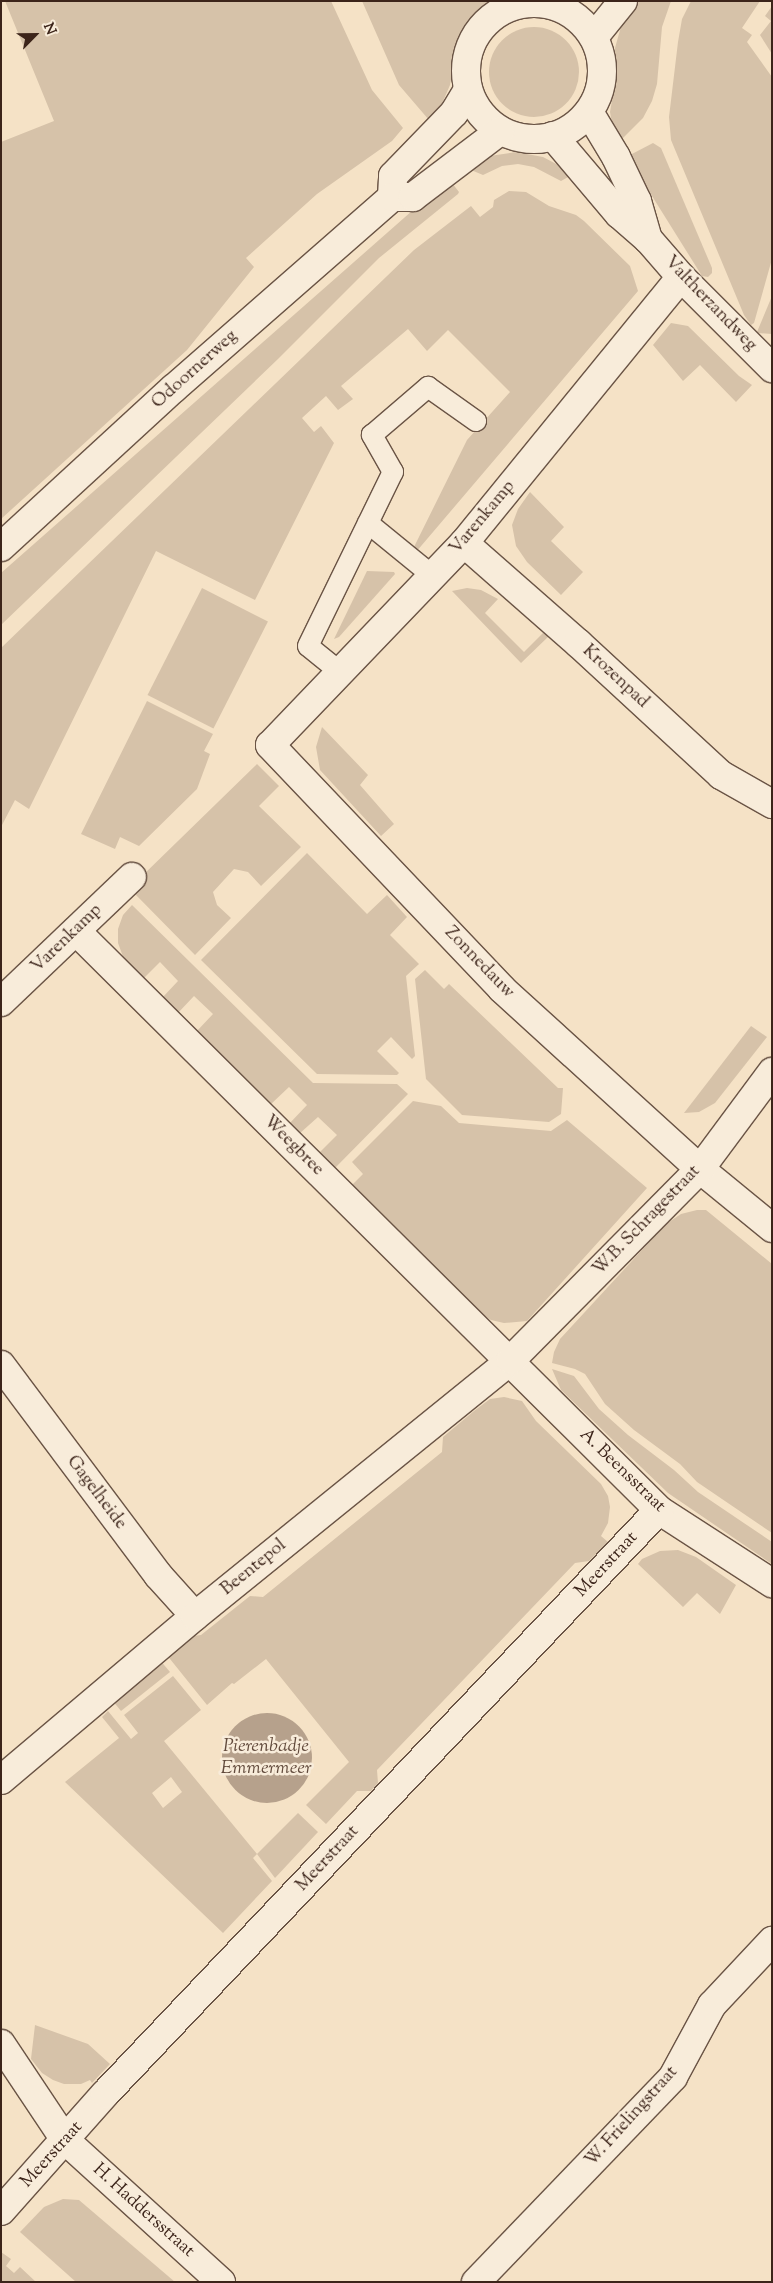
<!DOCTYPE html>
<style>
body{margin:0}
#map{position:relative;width:773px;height:2283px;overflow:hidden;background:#f5e2c6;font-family:"Sorts Mill Goudy",serif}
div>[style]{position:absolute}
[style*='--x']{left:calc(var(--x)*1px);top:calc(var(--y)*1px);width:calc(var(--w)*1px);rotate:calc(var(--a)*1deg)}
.green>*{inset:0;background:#d6c2a9;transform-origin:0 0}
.round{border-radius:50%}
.water>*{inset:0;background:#b6a18c}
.roads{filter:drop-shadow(1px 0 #6a5445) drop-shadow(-1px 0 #6a5445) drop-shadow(0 1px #6a5445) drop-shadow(0 -1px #6a5445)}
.lane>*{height:20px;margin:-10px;padding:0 10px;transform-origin:10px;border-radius:10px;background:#f8ecda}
.street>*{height:28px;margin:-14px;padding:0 14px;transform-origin:14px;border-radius:14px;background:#f8ecda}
.secondary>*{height:28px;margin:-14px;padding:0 14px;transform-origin:14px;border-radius:14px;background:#f8ecda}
.secondary>.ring{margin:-14px;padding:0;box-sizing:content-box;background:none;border:28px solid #f8ecda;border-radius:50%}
span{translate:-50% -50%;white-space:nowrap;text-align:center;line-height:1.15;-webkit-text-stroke:5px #f8ecda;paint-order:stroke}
.street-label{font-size:18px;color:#3c241a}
.water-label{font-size:19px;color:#614a3c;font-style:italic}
.frame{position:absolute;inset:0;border:2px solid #3c241a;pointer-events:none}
.north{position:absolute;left:10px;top:10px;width:50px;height:50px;-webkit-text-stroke:4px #f8ecda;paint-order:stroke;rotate:67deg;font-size:14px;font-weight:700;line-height:20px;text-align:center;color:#3c241a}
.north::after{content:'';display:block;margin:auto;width:18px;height:22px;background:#3c241a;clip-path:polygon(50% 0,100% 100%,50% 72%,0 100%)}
</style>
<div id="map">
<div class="green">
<div style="clip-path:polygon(5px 1px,331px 1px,372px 90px,403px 128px,392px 141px,317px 194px,246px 258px,254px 267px,187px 350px,1px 519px,1px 142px,54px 121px)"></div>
<div style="clip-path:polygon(362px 1px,492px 1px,474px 16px,458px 39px,450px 85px,441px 106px,432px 118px,429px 120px,399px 85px)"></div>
<div style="clip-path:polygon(636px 1px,671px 1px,662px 27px,657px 84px,652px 101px,643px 118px,621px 140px,613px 129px,610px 112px,616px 77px,615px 48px,622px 23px)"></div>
<div style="clip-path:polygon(691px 1px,760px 1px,742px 28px,752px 35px,747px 42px,772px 77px,772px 259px,754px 323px,751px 325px,744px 315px,671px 140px,669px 117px,678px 42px,682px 19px)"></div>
<div style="clip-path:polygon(772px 6px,772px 54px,760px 35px,771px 21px,765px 16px)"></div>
<div class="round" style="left:489px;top:27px;width:90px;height:90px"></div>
<div style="clip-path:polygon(653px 143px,661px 148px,712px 268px,712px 273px,708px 277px,702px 276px,637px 172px,630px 155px)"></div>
<div style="clip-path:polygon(516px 152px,543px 157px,560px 166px,570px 176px,561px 181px,534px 167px,518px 164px,502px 166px,483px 175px,471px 170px,477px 162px,490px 156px)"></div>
<div style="clip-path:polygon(452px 183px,459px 192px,458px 194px,379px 258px,278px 359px,1px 625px,1px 573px,421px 203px)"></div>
<div style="clip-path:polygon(509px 191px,526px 192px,549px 206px,576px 215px,584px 221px,630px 266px,638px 291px,416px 552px,413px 549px,467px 440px,510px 392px,448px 330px,427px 351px,408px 329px,341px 386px,353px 399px,338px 410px,326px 396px,302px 418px,314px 432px,321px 426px,334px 443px,255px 600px,156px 551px,29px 809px,15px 800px,1px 827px,1px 648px,414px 250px,471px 206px,480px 217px,493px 207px,494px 200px)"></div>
<div style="clip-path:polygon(772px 296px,772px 334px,758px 333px,757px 332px)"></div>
<div style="clip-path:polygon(671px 323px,688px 326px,739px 376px,752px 385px,736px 402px,700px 365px,683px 381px,653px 345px)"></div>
<div style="clip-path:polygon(530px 492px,564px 527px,551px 541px,583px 572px,561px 595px,527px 562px,516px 546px,512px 525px,518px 509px)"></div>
<div style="clip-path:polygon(367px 571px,394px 572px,395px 574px,339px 637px,334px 639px)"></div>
<div style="left:202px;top:588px;width:74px;height:120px;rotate:27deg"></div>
<div style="clip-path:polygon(467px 588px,481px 590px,498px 599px,485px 613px,524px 652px,545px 631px,549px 636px,521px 663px,452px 591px)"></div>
<div style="clip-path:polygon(147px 701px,213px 734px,204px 751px,210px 754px,197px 789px,139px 846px,120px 837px,115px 849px,81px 834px)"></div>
<div style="clip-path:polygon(322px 727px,368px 775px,360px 785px,394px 824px,381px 836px,320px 770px,316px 747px)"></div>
<div style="clip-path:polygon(257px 764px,279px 786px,259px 806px,301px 847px,261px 886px,248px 872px,234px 869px,213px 892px,217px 905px,231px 918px,195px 955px,136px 895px,140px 878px)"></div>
<div style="clip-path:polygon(307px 853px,367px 914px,387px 895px,407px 917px,390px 935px,419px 964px,406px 976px,415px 1056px,412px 1059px,391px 1037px,377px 1051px,399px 1073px,397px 1075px,317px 1074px,201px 960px)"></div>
<div style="clip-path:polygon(132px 905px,313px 1083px,397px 1084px,408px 1094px,334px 1169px,318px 1154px,337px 1135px,318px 1117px,299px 1134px,289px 1124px,307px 1105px,289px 1087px,270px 1105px,196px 1032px,213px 1014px,194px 996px,177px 1014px,162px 998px,178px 981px,160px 962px,143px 979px,125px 962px,118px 943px,118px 929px,123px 915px)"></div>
<div style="clip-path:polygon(425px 970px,444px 989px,449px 984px,558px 1088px,563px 1088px,561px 1114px,549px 1122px,462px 1115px,426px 1079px,415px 979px)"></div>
<div style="clip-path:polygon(751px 1026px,767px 1037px,715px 1103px,699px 1112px,684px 1113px)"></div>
<div style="clip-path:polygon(413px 1101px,441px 1106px,459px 1123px,551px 1131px,567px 1120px,647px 1188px,527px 1321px,504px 1323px,491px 1320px,476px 1310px,351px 1186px,363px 1174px,352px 1162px)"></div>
<div style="clip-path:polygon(697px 1210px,706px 1210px,772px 1264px,772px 1533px,697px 1482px,680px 1464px,634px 1430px,605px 1404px,585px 1374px,575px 1369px,552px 1363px,554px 1352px,560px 1339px,666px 1224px,681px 1214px)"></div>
<div style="clip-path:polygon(552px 1369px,574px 1376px,599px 1409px,628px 1435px,674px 1470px,698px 1492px,772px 1542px,772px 1564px,668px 1493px,561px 1390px)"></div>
<div style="clip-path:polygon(504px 1397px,522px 1401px,536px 1421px,601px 1484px,608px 1496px,610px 1507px,608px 1523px,601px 1536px,608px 1542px,589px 1561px,575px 1563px,377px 1770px,378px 1783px,371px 1791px,357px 1791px,326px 1824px,306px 1805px,349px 1762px,266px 1659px,234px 1684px,232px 1683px,207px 1705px,166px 1654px,186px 1637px,201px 1635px,250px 1596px,263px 1597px,442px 1452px,443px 1437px,474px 1411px,490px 1399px)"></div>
<div style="clip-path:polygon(678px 1550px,696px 1557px,736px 1585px,720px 1614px,697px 1593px,683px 1607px,638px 1564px,642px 1559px,660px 1551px)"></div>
<div style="clip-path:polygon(159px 1659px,170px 1672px,121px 1711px,112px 1700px)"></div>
<div style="clip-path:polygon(evenodd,173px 1676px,201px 1710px,164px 1741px,257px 1854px,253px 1858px,272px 1881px,223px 1933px,65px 1782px,119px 1738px,102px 1717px,108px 1711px,131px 1739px,138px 1733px,124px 1715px,173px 1676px,171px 1777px,182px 1792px,163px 1808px,152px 1793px,171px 1777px)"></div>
<div style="clip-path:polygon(298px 1813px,318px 1832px,275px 1878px,257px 1854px)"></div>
<div style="clip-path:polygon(35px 2025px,88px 2044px,110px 2064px,92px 2083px,90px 2080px,81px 2084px,64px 2084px,53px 2080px,42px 2073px,31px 2059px)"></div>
<div style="clip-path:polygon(63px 2199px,79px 2200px,175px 2282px,76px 2282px,20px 2232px,44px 2207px)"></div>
<div style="clip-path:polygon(1px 2252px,11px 2259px,6px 2266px,14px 2273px,20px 2267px,36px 2282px,1px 2282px)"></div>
</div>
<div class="water">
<div class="round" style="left:222px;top:1713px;width:90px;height:90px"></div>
</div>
<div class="roads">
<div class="lane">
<div style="--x:368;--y:523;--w:84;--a:39.2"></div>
<div style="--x:340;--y:672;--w:41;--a:-140.9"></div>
<div style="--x:308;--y:646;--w:194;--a:-64"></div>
<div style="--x:393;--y:472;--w:43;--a:-119.6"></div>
<div style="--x:372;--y:435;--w:74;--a:-40.6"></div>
<div style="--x:428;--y:387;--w:59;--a:35.3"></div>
</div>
<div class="street">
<div style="--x:589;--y:112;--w:52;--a:59"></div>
<div style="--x:616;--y:157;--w:49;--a:64.5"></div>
<div style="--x:637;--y:201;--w:40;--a:74"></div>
<div style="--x:553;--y:136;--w:102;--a:49.8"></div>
<div style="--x:619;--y:214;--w:38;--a:41"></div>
<div style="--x:648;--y:239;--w:50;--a:49"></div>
<div style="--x:681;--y:277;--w:129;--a:45"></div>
<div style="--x:681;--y:277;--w:343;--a:129.2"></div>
<div style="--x:464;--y:543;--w:280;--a:133.8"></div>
<div style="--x:270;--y:745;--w:337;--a:46.4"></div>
<div style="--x:502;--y:989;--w:268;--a:42.3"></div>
<div style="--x:700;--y:1169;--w:93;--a:39.3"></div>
<div style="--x:464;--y:543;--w:152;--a:41.3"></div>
<div style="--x:578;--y:643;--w:195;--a:42.7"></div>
<div style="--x:721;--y:775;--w:59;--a:29.6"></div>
<div style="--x:76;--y:931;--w:822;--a:44.8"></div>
<div style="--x:659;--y:1510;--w:135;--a:32.9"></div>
<div style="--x:1;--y:1002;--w:181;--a:-43.7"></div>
<div style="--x:1;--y:1365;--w:262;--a:53.2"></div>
<div style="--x:158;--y:1575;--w:55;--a:47.9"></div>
<div style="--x:1;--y:1780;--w:254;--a:-40.2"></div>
<div style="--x:195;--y:1616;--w:407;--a:-39"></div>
<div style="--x:511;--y:1360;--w:269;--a:-45.3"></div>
<div style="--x:700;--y:1169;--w:121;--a:-53.4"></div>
<div style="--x:1;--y:2044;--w:115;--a:56.3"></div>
<div style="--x:65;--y:2140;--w:211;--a:42.3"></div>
<div style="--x:1;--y:2211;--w:157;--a:-48.4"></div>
<div style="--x:105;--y:2094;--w:805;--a:-46.51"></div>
<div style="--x:476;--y:2282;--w:284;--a:-46.1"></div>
<div style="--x:673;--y:2077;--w:82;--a:-61.6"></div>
<div style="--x:712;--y:2005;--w:88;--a:-46.8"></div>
</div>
<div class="secondary">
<div class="ring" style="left:466px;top:3px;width:108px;height:108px"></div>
<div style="--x:594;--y:37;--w:46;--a:-51.1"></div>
<div style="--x:392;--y:197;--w:21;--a:-87"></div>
<div style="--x:393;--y:176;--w:88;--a:-45.9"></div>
<div style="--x:454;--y:113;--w:27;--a:-59"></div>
<div style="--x:1;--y:547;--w:234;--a:-42.6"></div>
<div style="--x:173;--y:389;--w:291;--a:-41.2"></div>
<div style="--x:392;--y:197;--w:21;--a:0"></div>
<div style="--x:413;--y:197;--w:109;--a:-37.2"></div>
</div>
</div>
<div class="street-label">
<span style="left:710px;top:304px;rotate:46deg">Valtherzandweg</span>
<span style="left:195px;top:370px;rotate:-42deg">Odoornerweg</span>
<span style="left:483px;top:518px;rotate:-50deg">Varenkamp</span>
<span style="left:615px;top:677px;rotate:43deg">Krozenpad</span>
<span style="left:67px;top:939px;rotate:-44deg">Varenkamp</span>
<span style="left:479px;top:963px;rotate:46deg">Zonnedauw</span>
<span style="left:293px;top:1146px;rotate:45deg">Weegbree</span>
<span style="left:647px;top:1221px;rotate:-46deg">W.B. Schragestraat</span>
<span style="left:622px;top:1471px;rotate:44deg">A. Beensstraat</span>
<span style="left:96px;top:1493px;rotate:53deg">Gagelheide</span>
<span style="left:607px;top:1565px;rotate:-47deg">Meerstraat</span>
<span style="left:254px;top:1568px;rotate:-39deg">Beentepol</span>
<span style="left:328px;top:1859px;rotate:-47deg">Meerstraat</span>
<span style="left:632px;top:2117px;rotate:-48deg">W. Frielingstraat</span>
<span style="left:52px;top:2155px;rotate:-48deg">Meerstraat</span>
<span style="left:143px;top:2211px;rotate:42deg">H. Haddersstraat</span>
</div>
<div class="water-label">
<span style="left:266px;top:1758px">Pierenbadje<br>Emmermeer</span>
</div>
<div class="frame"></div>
<div class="north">N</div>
</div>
